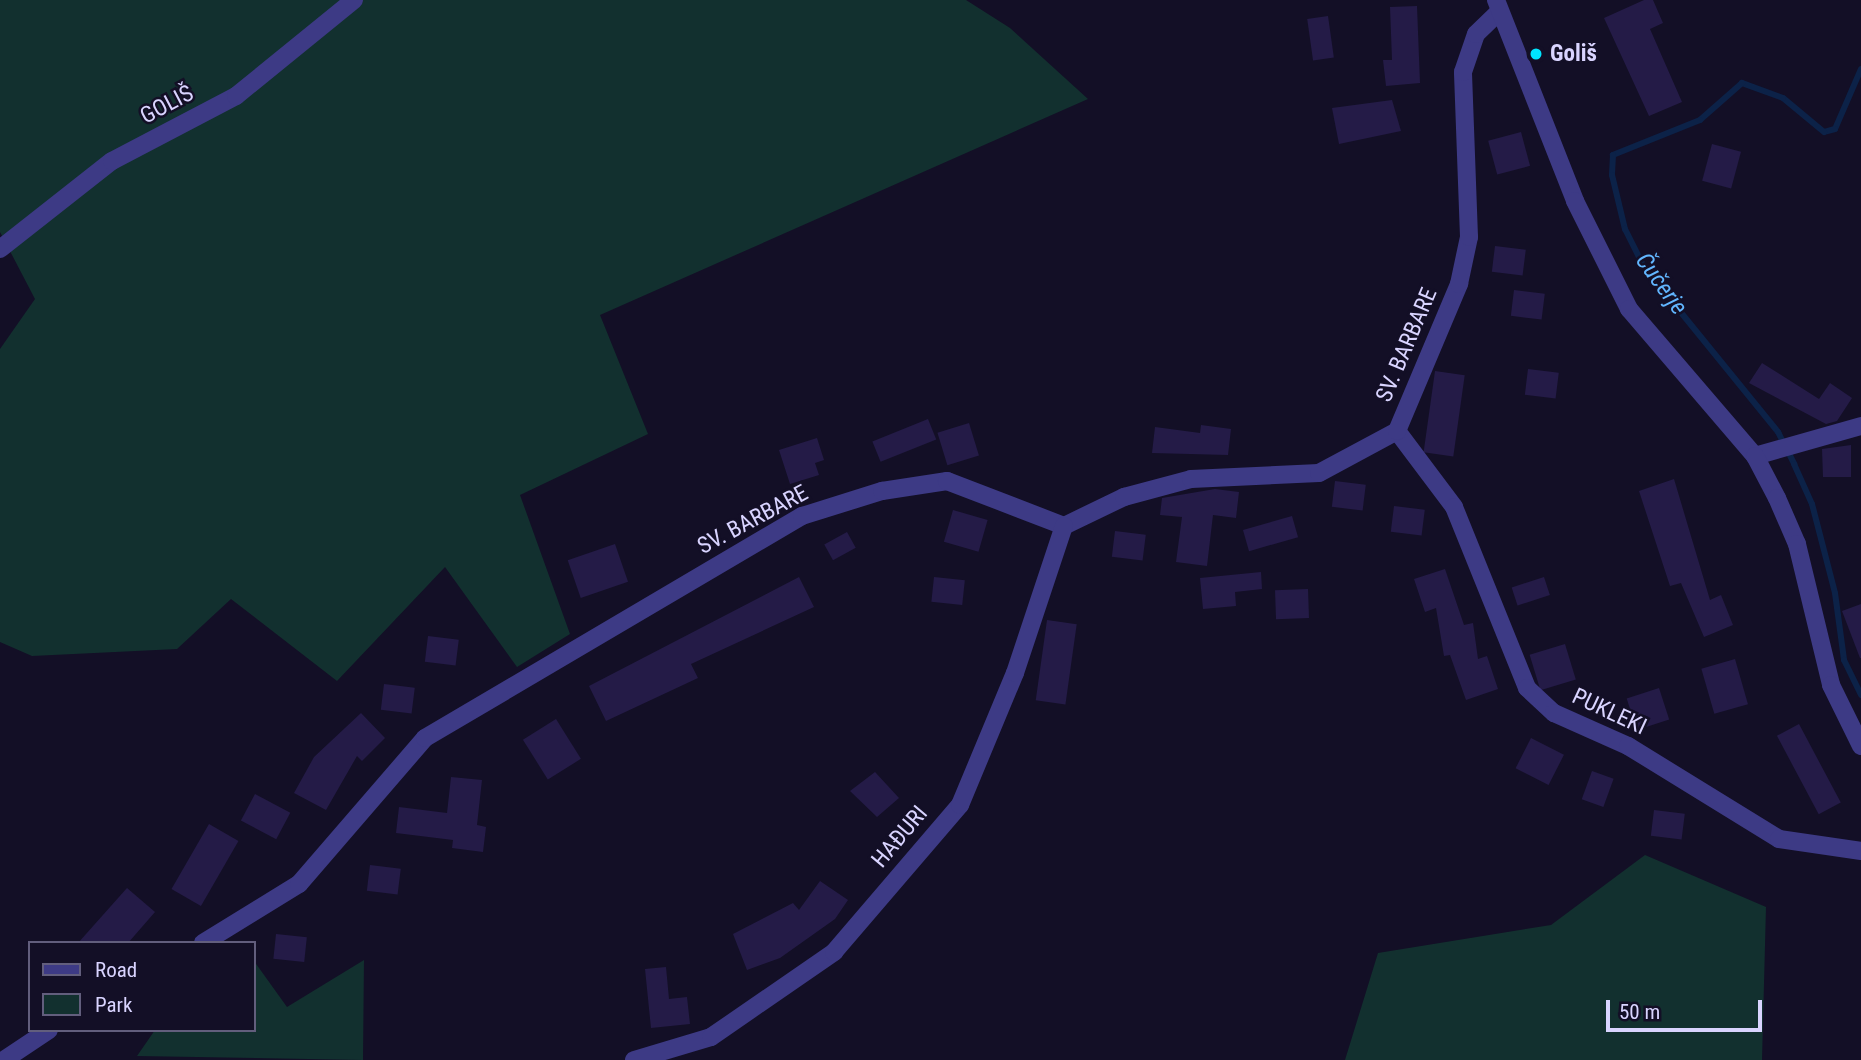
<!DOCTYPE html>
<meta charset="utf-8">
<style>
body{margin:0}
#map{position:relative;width:1861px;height:1060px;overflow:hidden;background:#130f26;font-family:"Roboto Condensed",sans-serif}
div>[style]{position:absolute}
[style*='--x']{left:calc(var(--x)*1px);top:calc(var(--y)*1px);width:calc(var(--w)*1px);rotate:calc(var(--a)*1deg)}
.green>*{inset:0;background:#12302f}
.stream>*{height:6px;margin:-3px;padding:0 3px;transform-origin:3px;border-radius:3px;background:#0c2248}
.building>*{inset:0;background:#241b47;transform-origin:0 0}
.minor>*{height:18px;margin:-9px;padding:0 9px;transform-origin:9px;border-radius:9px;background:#3d3a85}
.tertiary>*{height:18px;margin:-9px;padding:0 9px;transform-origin:9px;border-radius:9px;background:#3d3a85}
.dots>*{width:19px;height:19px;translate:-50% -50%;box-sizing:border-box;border:4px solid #130f26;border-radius:50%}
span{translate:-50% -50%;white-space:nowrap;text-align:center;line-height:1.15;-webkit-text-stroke:5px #130f26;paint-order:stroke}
.poi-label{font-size:23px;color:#d9d4ff;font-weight:700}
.left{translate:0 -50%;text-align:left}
.street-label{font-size:23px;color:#d9d4ff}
.water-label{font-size:24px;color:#62b6ff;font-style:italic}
.legend{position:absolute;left:28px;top:941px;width:228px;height:91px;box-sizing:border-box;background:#130f26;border:2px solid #625e7d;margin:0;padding:9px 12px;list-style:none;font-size:21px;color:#d9d4ff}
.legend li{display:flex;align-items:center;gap:14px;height:35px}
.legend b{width:35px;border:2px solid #625e7d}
.scale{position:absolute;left:1606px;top:1000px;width:156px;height:32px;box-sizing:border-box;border:4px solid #d9d4ff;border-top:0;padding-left:9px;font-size:21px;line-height:24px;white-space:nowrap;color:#d9d4ff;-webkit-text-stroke:5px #130f26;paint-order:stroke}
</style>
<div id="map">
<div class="green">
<div style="clip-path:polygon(0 0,966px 0,1010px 28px,1088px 99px,600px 315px,648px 434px,520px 495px,570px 634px,517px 667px,445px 567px,337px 681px,231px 599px,177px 649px,32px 656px,0 642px,0 349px,35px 299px,0 232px)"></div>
<div style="clip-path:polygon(1645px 855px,1766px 907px,1762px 1060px,1345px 1060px,1378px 953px,1551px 925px)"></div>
<div style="clip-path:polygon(364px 960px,363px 1060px,137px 1056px,155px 1030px,254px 1030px,254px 961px,287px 1007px)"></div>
</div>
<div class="stream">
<div style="--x:1861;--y:69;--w:65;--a:113.4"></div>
<div style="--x:1835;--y:129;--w:11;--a:165"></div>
<div style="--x:1824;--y:132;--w:53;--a:-140.3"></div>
<div style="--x:1783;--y:98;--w:44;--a:-159.9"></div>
<div style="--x:1742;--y:83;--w:56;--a:138.6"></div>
<div style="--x:1700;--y:120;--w:94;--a:158.1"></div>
<div style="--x:1613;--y:155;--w:20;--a:93"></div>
<div style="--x:1612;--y:175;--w:56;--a:76.5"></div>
<div style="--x:1625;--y:229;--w:42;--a:63.4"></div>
<div style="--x:1644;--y:267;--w:213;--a:50.9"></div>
<div style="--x:1778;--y:432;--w:36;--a:63"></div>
<div style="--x:1794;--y:464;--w:44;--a:65.8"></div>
<div style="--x:1812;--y:504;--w:92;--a:75.5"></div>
<div style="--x:1835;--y:593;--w:68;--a:82.3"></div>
<div style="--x:1844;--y:660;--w:39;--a:64"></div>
</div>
<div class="building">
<div style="clip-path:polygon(1644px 0,1653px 0,1663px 23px,1650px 29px,1682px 102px,1649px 116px,1604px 18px)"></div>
<div style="clip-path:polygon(1417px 6px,1420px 83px,1386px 86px,1383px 60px,1392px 60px,1390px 7px)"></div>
<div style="left:1328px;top:16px;width:42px;height:21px;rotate:82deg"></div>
<div style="clip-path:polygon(1392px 100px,1401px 131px,1339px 144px,1332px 108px)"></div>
<div style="left:1521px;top:132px;width:35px;height:34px;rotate:75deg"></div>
<div style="left:1712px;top:144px;width:30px;height:38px;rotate:15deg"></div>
<div style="left:1495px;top:246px;width:31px;height:26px;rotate:7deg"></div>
<div style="left:1514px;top:290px;width:31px;height:26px;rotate:7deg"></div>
<div style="clip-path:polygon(1762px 363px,1819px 399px,1830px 383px,1852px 398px,1837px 421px,1826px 424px,1749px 383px)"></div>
<div style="left:1528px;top:369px;width:31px;height:26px;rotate:7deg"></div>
<div style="left:1435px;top:371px;width:30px;height:82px;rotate:8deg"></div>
<div style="left:928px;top:419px;width:22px;height:60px;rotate:68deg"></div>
<div style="left:969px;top:423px;width:34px;height:33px;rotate:73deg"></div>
<div style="clip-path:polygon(1201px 425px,1231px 429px,1228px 455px,1152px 453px,1155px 427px,1200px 433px)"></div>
<div style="clip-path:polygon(817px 438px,824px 460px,815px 463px,819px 475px,790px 484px,779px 450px)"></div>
<div style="clip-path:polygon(1851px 445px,1851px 477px,1823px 477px,1822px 449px)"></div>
<div style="clip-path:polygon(1674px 479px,1710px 600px,1721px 595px,1733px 625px,1704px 637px,1681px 583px,1670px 586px,1639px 491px)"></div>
<div style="left:1335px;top:481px;width:31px;height:26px;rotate:7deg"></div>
<div style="clip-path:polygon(1215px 489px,1239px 492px,1236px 518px,1213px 515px,1207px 566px,1176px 562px,1182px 517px,1160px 515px,1162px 498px)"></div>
<div style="left:1394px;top:506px;width:31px;height:26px;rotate:7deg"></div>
<div style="left:953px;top:510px;width:36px;height:33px;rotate:16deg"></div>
<div style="left:1292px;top:516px;width:22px;height:51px;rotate:74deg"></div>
<div style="left:1115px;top:531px;width:31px;height:26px;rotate:7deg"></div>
<div style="left:847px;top:532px;width:18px;height:26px;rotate:61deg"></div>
<div style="left:615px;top:544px;width:40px;height:50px;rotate:71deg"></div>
<div style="clip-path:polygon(1445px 569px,1464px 625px,1473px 623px,1478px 659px,1487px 656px,1498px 689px,1466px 700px,1450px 655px,1444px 656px,1436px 608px,1425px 612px,1414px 579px)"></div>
<div style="clip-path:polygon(1261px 572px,1262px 589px,1235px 592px,1236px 606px,1203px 609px,1200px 578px)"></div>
<div style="clip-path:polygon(799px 577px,814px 607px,691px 664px,698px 678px,606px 721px,589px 686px)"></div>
<div style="left:934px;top:577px;width:31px;height:25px;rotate:6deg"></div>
<div style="left:1544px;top:577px;width:19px;height:34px;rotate:72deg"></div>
<div style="left:1308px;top:589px;width:29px;height:33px;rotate:88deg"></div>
<div style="clip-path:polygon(1861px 604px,1861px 658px,1860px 658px,1842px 611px)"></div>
<div style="left:1047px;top:620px;width:30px;height:81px;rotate:8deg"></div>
<div style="left:428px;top:636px;width:31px;height:26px;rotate:7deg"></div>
<div style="left:1565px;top:644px;width:37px;height:37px;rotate:73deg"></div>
<div style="left:1735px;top:659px;width:47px;height:35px;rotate:74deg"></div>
<div style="left:384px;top:684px;width:31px;height:26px;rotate:7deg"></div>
<div style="left:1659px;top:688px;width:33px;height:34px;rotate:72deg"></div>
<div style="clip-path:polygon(361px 713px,385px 738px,362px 761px,357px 756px,326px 810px,294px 793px,314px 757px)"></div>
<div style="left:556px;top:719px;width:47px;height:39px;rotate:58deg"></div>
<div style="left:1799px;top:724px;width:89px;height:25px;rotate:62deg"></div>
<div style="left:1531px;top:738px;width:37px;height:34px;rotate:27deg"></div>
<div style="left:1592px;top:771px;width:23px;height:30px;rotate:20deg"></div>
<div style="clip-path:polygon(875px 772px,899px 798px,877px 817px,850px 791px)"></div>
<div style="clip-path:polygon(451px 777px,482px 780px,477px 825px,486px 827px,483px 852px,452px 848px,453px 840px,396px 833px,399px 807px,447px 813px)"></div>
<div style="left:255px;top:794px;width:40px;height:30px;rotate:28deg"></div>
<div style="left:1654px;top:810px;width:31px;height:26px;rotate:7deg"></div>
<div style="left:209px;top:824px;width:34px;height:75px;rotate:30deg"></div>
<div style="left:370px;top:865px;width:31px;height:26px;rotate:7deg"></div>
<div style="clip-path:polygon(820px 881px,848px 900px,835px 919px,780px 958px,747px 970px,733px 934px,793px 903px,799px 910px)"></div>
<div style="clip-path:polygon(127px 888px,155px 912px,128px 943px,78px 943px)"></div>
<div style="left:276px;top:934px;width:31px;height:25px;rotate:6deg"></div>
<div style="clip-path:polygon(666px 967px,669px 999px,687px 997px,690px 1024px,651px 1028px,645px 969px)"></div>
</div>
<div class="minor">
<div style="--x:0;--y:249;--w:142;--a:-38.2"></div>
<div style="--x:112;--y:161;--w:140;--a:-27.7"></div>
<div style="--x:236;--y:96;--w:152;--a:-39.1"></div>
<div style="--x:1397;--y:431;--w:95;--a:53.1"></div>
<div style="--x:1454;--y:507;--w:195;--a:68"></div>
<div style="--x:1527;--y:688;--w:37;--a:43"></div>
<div style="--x:1554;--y:713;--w:81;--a:24"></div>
<div style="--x:1628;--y:746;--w:177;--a:31.6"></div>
<div style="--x:1779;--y:839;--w:83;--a:8.3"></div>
<div style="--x:1755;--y:456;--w:110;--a:-15.8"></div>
<div style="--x:203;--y:943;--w:113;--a:-31.6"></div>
<div style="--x:299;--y:884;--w:193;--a:-49.2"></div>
<div style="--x:425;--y:738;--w:438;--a:-30.5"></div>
<div style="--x:802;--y:516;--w:84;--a:-17.4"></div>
<div style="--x:882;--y:491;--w:66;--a:-8.7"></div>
<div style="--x:947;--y:481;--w:125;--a:21"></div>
<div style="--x:1064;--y:526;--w:67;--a:-25.8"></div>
<div style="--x:1124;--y:497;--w:69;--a:-15"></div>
<div style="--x:1191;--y:479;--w:128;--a:-2.7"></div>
<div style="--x:1319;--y:473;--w:89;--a:-28.3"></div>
<div style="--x:1397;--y:431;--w:160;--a:-67.1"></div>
<div style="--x:1459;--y:284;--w:48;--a:-78"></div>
<div style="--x:1469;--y:237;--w:165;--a:-92.1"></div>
<div style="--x:1463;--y:72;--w:40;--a:-71.1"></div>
<div style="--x:1476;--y:34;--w:32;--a:-44"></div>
<div style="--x:4;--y:1060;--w:54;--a:-33.7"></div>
<div style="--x:634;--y:1060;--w:80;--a:-16.6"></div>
<div style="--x:711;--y:1037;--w:150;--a:-34.6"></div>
<div style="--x:834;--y:952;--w:194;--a:-49.4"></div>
<div style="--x:960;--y:805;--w:143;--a:-67.4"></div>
<div style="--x:1015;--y:673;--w:155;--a:-71.6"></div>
</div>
<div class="tertiary">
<div style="--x:1496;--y:0;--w:216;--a:68.5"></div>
<div style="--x:1575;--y:201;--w:121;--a:63.4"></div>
<div style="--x:1629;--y:309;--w:194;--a:49.4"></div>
<div style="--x:1755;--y:456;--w:47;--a:62.4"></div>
<div style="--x:1777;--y:498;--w:50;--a:66.5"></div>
<div style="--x:1797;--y:544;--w:145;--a:76.4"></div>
<div style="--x:1831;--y:685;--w:68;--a:63.8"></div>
</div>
<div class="dots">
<div style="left:1536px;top:54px;background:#00e5ff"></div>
</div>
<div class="poi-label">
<span class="left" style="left:1550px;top:54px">Goliš</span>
</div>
<div class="street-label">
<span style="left:167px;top:105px;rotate:-28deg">GOLIŠ</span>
<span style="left:1407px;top:345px;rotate:-67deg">SV. BARBARE</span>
<span style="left:753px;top:520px;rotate:-28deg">SV. BARBARE</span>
<span style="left:1609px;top:712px;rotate:25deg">PUKLEKI</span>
<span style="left:900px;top:837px;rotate:-50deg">HAĐURI</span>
</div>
<div class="water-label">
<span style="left:1661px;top:284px;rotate:54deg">Čučerje</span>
</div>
<ul class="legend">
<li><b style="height:9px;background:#3d3a85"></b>Road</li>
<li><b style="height:19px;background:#12302f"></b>Park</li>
</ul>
<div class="scale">50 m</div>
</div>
